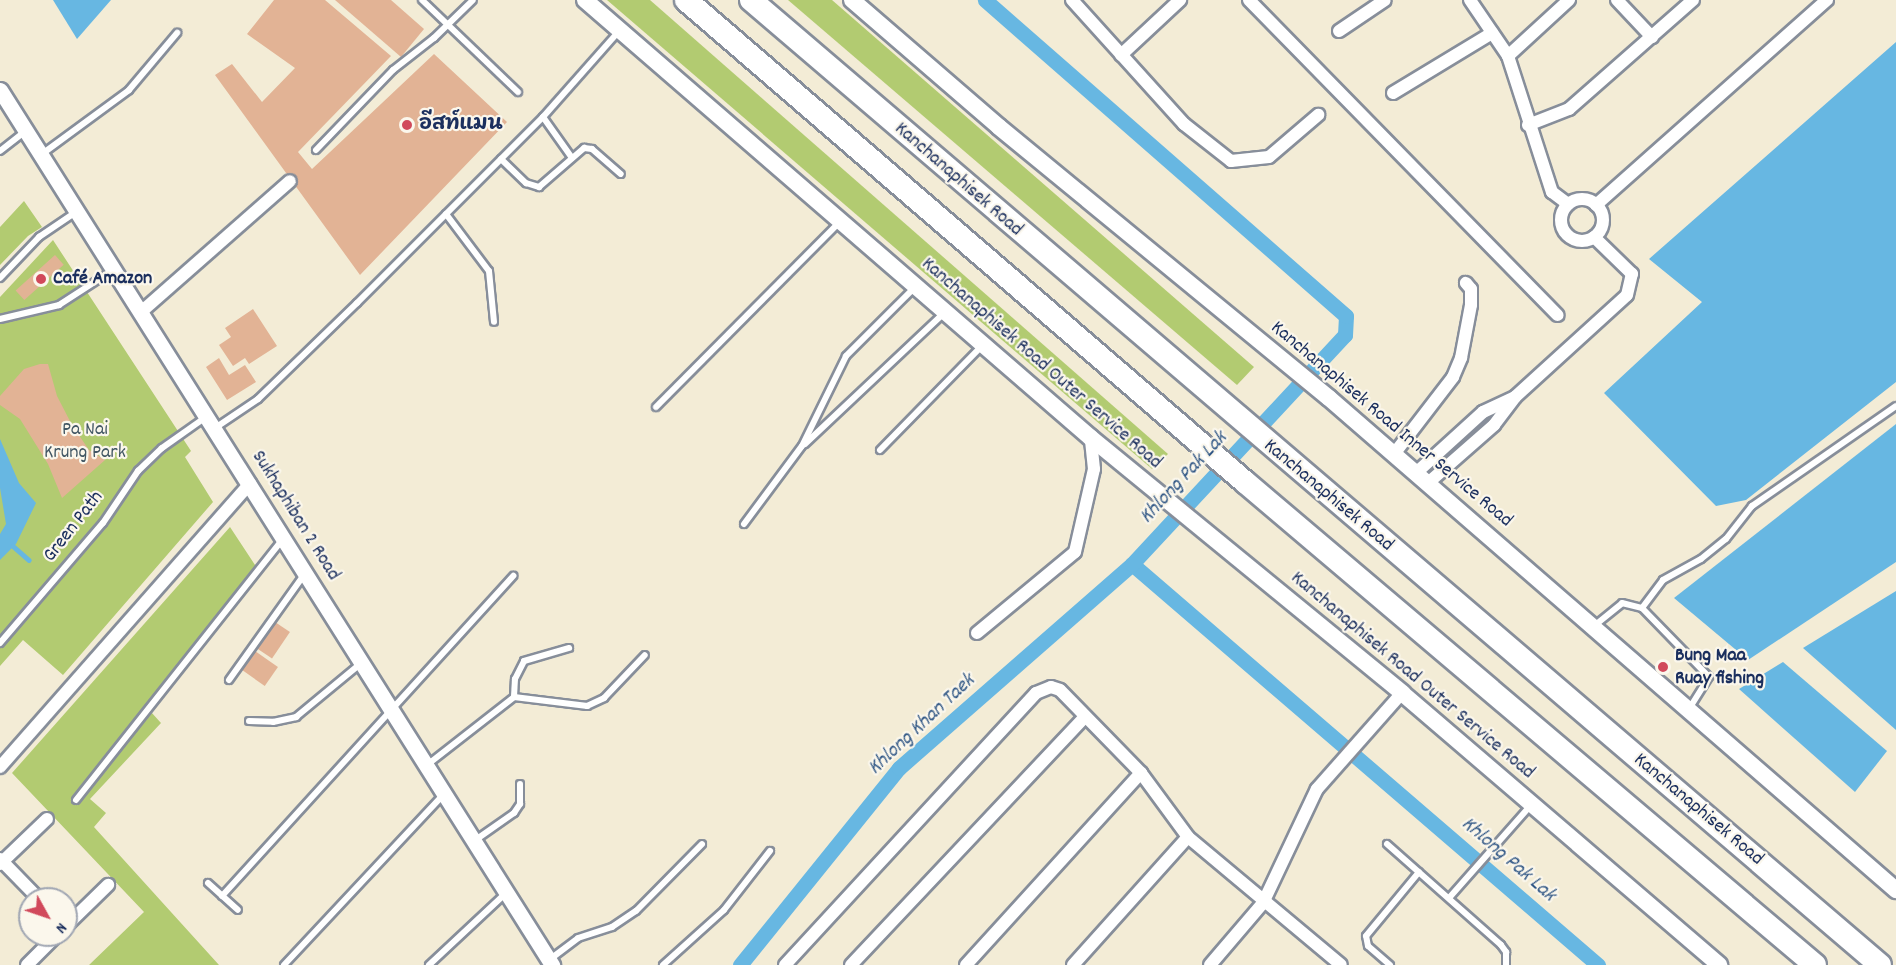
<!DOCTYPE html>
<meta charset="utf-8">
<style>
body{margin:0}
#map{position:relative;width:1896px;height:965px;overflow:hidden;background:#f3ecd6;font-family:Dekko,"Playpen Sans Thai",sans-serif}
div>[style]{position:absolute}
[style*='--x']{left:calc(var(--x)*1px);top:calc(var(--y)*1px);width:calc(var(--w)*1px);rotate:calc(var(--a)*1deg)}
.green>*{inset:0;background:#b2cb71}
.water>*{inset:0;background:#67b7e2}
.stream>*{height:4.5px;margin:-2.25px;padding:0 2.25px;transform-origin:2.25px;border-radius:2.25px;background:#67b7e2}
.canal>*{height:15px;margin:-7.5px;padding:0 7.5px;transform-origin:7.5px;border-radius:7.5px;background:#67b7e2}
.building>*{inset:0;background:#e2b395;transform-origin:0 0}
.roads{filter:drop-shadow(2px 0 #878e9a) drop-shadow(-2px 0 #878e9a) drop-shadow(0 2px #878e9a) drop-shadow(0 -2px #878e9a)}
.service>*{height:6px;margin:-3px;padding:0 3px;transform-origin:3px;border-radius:3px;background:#fff}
.minor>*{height:12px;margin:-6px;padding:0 6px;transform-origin:6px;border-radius:6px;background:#fff}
.minor>.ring{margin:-6px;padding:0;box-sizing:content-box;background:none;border:12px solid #fff;border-radius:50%}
.tertiary>*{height:15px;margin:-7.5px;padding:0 7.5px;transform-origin:7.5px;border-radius:7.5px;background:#fff}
.secondary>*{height:16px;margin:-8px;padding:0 8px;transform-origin:8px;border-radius:8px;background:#fff}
.motorway>*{height:22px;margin:-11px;padding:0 11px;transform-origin:11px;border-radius:11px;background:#fff}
.dots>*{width:16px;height:16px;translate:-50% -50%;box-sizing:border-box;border:3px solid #fbf7ec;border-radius:50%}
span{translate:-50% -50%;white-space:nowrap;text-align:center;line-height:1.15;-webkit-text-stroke:4.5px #fbf7ec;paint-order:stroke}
.poi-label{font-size:20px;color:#1b2f5e;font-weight:700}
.left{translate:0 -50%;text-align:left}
.street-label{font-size:20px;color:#1b2f5e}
.park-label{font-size:20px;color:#415663}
.water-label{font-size:21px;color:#325886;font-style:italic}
.north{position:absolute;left:18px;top:887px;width:60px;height:60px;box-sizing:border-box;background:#fbf7ec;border:2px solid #a1a7b3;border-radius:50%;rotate:130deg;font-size:16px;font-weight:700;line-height:24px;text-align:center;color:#1b2f5e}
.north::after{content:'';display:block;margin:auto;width:21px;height:27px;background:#d1495b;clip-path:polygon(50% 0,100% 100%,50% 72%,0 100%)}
</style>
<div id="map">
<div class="green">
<div style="clip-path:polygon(607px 0,650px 0,1168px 454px,1152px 469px)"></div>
<div style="clip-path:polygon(788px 0,832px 0,1254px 367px,1237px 385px)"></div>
<div style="clip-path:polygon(24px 201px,42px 227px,28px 236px,0 265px,0 227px)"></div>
<div style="clip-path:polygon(53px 240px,191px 451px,185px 457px,213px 502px,63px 675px,23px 640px,0 666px,0 297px)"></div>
<div style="clip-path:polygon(230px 527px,259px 571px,151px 712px,161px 723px,90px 799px,106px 813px,94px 827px,219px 965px,89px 965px,144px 912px,12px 773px)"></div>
</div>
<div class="water">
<div style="clip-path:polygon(53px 0,111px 0,77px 39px)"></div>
<div style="clip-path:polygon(1896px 42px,1896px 382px,1746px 500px,1716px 506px,1604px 393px,1702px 302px,1649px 259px)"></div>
<div style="clip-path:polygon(1896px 424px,1896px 562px,1748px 660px,1674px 598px)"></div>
<div style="clip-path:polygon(0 439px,19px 483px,36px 503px,16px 544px,0 560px,0 534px,6px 524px,0 488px)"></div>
<div style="clip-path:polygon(1896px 591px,1896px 730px,1803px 648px)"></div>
<div style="clip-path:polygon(1783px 662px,1887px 751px,1855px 792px,1739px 689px)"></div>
</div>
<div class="stream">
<div style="--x:13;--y:546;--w:21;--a:41"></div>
</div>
<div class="canal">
<div style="--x:1132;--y:564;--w:615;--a:40.71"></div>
<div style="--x:740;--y:965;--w:253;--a:-51.1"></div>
<div style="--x:899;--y:768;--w:310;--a:-41.2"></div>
<div style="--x:1132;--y:564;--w:313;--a:-47.1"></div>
<div style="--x:1345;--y:335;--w:19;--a:-87"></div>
<div style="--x:1346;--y:316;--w:480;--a:-138.8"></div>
</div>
<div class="building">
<div style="clip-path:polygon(274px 0,325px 0,391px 56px,298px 152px,312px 169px,434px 54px,507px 122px,360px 275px,215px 75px,232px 64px,262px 102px,295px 68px,247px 34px)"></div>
<div style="clip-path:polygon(335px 0,391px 0,424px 29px,401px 57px)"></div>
<div style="left:55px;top:255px;width:13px;height:53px;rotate:48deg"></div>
<div style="clip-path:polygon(253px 309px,277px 346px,249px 364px,245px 358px,233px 366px,219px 345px,231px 337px,225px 328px)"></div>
<div style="clip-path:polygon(219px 358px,229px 375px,245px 365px,256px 382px,227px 400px,206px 367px)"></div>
<div style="clip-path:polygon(40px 364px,48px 364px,57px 396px,72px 425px,89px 450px,105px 460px,62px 498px,48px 464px,20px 419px,0 405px,0 396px,24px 369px)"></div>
<div style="left:275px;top:622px;width:18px;height:32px;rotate:34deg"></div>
<div style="left:255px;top:651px;width:28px;height:23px;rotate:35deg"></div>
</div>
<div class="roads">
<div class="service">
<div style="--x:422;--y:0;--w:133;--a:43.8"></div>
<div style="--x:543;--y:117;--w:50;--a:54.7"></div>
<div style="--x:316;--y:150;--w:111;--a:-46.1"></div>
<div style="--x:393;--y:70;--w:52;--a:-38"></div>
<div style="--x:434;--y:38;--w:54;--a:-44.3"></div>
<div style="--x:0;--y:151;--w:33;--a:-38"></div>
<div style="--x:42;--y:154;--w:108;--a:-36.3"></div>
<div style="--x:129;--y:90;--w:75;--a:-49.9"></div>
<div style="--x:501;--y:159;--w:35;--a:44"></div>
<div style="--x:526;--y:183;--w:14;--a:17"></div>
<div style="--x:539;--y:187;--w:60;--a:-40.9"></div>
<div style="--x:584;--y:148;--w:8;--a:7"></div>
<div style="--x:592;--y:149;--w:38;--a:41"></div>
<div style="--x:446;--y:214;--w:71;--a:53"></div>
<div style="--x:489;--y:271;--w:51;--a:84.4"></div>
<div style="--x:0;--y:278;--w:57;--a:-46.4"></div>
<div style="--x:39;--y:237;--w:45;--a:-34"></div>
<div style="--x:0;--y:319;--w:61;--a:-13.3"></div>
<div style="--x:59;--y:305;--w:64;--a:-32.9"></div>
<div style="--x:656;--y:407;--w:261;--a:-45.2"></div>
<div style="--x:215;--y:428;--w:52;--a:-34"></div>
<div style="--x:258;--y:399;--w:138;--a:-44.1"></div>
<div style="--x:357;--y:303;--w:263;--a:-45"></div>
<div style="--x:543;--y:117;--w:116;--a:-48.5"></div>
<div style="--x:805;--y:444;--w:191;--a:-43.3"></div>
<div style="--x:880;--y:450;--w:146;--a:-45.6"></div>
<div style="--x:744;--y:524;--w:97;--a:-53.4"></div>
<div style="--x:802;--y:446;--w:100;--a:-63.9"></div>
<div style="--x:846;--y:356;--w:98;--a:-45"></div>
<div style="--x:1642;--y:608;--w:35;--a:-53"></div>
<div style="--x:1663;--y:580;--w:43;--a:-28.9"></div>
<div style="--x:1701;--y:559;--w:32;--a:-39"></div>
<div style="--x:1726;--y:539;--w:42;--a:-51.8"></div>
<div style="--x:1752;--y:506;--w:175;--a:-34.8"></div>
<div style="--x:1594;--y:626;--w:36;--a:-39"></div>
<div style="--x:1622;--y:603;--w:21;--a:14"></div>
<div style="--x:1642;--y:608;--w:96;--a:45.8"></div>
<div style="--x:1709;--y:677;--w:36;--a:122"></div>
<div style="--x:0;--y:643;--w:158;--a:-49.4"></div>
<div style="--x:103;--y:523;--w:63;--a:-56.1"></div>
<div style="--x:138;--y:471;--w:33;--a:-44"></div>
<div style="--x:162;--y:448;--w:54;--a:-35.2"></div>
<div style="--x:229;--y:680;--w:129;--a:-54.5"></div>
<div style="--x:514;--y:697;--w:18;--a:-87"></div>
<div style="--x:515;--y:679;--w:20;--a:-63"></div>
<div style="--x:524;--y:661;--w:47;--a:-16.1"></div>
<div style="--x:249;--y:721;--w:24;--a:2"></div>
<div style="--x:273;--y:722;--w:24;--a:-12"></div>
<div style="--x:296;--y:717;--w:83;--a:-39.6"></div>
<div style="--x:427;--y:765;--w:110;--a:-38"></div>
<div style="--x:514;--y:697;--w:74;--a:7"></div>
<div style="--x:587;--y:706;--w:19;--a:-25"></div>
<div style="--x:604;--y:698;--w:59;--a:-46.4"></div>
<div style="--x:76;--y:800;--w:332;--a:-51.6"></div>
<div style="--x:474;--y:841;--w:49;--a:-35"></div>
<div style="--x:514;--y:813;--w:11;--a:-56"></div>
<div style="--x:520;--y:804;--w:20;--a:-90"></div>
<div style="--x:1387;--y:844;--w:152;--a:41.5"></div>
<div style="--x:1501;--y:945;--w:9;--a:54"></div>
<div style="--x:1506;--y:952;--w:13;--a:90"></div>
<div style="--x:208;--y:883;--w:40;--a:42"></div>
<div style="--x:222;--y:896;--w:433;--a:-47.7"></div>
<div style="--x:1449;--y:898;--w:123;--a:-48.6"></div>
<div style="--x:549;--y:960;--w:36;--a:-37"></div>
<div style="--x:578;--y:938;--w:36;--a:-18"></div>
<div style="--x:612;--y:927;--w:29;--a:-34"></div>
<div style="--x:636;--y:911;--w:94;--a:-45.4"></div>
<div style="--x:284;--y:965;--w:234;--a:-46.9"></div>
<div style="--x:429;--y:965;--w:104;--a:-43.1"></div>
<div style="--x:663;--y:965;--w:82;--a:-42"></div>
<div style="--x:724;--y:910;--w:75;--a:-52.1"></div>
<div style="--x:1390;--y:965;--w:29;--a:-139"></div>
<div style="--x:1368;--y:946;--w:10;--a:-101"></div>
<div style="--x:1366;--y:936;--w:83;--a:-50.4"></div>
</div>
<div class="minor">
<div style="--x:1072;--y:0;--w:167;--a:47.9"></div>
<div style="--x:1184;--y:124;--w:60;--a:38.2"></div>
<div style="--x:1231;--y:161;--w:38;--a:-6"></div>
<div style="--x:1269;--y:157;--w:65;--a:-40.6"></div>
<div style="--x:1249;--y:0;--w:441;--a:45.6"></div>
<div style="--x:1470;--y:0;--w:68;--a:55.8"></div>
<div style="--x:1508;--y:56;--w:143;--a:72.1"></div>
<div style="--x:1552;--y:192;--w:20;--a:37"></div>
<div style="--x:1617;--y:0;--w:51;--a:46.6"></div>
<div style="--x:1339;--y:31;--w:55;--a:-34"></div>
<div style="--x:1121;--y:55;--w:81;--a:-43"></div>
<div style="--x:1508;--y:56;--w:83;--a:-42.6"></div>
<div style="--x:1393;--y:93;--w:116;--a:-31.2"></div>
<div style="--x:1528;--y:125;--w:44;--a:-21.3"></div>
<div style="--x:1569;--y:109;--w:165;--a:-41.3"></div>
<div class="ring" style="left:1561px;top:199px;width:30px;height:30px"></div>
<div style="--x:1596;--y:205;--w:309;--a:-41.6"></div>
<div style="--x:141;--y:312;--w:198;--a:-41.3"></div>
<div style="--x:1394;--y:454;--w:97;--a:-52.5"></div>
<div style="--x:1453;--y:377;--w:21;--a:-67"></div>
<div style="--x:1461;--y:358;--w:54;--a:-79.3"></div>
<div style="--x:1471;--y:305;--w:16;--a:-90"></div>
<div style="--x:1471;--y:289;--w:8;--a:-130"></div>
<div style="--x:1416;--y:473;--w:91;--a:-42.3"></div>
<div style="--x:1483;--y:412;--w:35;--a:-25"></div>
<div style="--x:1428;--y:483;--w:88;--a:-41.3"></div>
<div style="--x:1494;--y:425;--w:35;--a:-53"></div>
<div style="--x:1515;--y:397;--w:151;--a:-42.3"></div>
<div style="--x:1627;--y:295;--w:22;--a:-77"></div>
<div style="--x:1632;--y:274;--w:53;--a:-135.8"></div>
<div style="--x:977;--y:633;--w:127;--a:-39.6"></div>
<div style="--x:1075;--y:552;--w:85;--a:-77.1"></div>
<div style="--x:1094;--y:469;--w:31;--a:-96"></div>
<div style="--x:0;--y:767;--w:378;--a:-48.6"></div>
<div style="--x:0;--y:859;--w:56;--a:45.7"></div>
<div style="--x:0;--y:864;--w:65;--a:-43.8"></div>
<div style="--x:66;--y:926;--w:59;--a:-44.3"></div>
<div style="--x:27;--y:965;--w:42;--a:-45"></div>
<div style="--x:785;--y:965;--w:370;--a:-47.3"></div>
<div style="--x:1036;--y:693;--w:16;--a:-22"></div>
<div style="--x:1051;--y:687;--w:9;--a:18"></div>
<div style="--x:1060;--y:690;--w:116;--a:45.7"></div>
<div style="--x:1141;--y:773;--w:79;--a:53.7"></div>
<div style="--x:1188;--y:837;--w:199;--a:39.9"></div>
<div style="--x:851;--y:965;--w:341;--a:-46.7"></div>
<div style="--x:966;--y:965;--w:260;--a:-47.7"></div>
<div style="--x:1073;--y:965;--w:172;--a:-48.1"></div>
<div style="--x:1210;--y:965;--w:82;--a:-49.5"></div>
<div style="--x:1263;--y:903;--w:126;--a:-64.7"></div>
<div style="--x:1317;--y:789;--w:128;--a:-48.5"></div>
</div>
<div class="tertiary">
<div style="--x:0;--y:90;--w:1035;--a:57.75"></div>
</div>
<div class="secondary">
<div style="--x:585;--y:0;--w:669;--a:40.88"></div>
<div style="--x:1091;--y:438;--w:402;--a:39.3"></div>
<div style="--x:1402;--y:693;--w:418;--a:40.6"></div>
<div style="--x:852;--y:0;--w:194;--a:40.8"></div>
<div style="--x:999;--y:127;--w:427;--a:39.4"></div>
<div style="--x:1329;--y:398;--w:751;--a:40.95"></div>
</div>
<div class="motorway">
<div style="--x:686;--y:0;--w:738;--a:40.77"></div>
<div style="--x:1245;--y:482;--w:747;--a:40.28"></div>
<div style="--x:751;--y:0;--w:1485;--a:40.52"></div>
</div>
</div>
<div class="dots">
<div style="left:407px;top:125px;background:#d1495b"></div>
<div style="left:41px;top:279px;background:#d1495b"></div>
<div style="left:1663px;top:667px;background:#d1495b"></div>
</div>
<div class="poi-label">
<span class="left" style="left:419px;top:125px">อีสท์แมน</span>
<span class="left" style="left:53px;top:279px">Café Amazon</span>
<span class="left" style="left:1675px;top:668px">Bung Maa<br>Ruay fishing</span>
</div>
<div class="street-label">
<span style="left:958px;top:180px;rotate:41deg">Kanchanaphisek Road</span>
<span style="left:1041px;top:364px;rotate:41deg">Kanchanaphisek Road Outer Service Road</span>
<span style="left:1391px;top:425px;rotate:40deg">Kanchanaphisek Road Inner Service Road</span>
<span style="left:1328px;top:496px;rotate:40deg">Kanchanaphisek Road</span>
<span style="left:295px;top:516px;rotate:58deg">Sukhaphiban 2 Road</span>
<span style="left:74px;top:527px;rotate:-52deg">Green Path</span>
<span style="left:1412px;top:676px;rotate:40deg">Kanchanaphisek Road Outer Service Road</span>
<span style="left:1698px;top:810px;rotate:40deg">Kanchanaphisek Road</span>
</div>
<div class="park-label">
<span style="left:85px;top:442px">Pa Nai<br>Krung Park</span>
</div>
<div class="water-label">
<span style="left:1184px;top:478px;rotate:-47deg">Khlong Pak Lak</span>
<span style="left:922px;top:725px;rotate:-43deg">Khlong Khan Taek</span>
<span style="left:1508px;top:860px;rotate:41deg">Khlong Pak Lak</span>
</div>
<div class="north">N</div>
</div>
